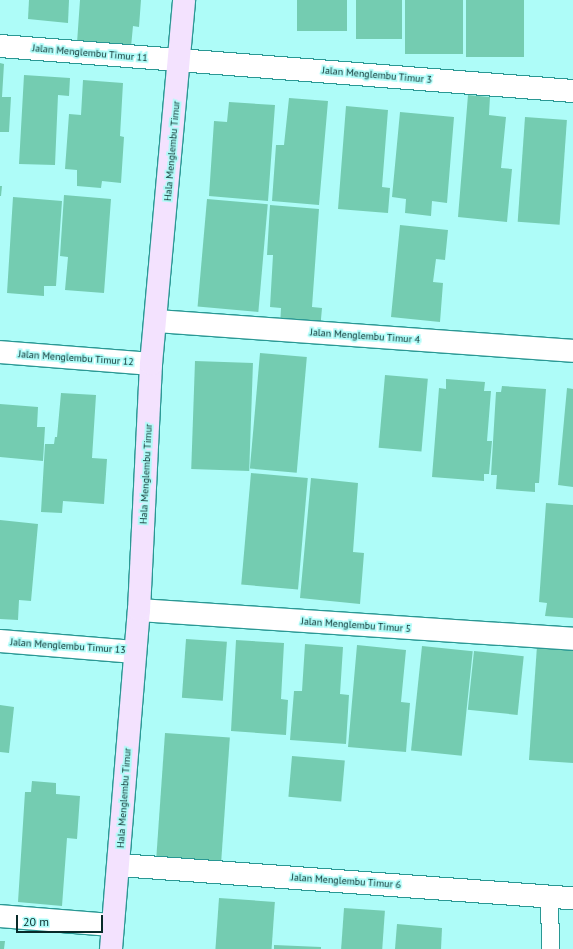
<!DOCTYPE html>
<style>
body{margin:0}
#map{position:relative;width:573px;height:949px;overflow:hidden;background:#aefcf8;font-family:"PT Sans",sans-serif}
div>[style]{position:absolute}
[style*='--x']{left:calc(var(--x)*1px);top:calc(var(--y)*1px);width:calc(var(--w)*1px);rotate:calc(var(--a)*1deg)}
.building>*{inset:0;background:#74ccb1;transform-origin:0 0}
.roads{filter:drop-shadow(1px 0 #2a9894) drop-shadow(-1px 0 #2a9894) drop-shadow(0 1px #2a9894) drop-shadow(0 -1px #2a9894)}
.lane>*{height:17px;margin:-8.5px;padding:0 8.5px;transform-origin:8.5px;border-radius:8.5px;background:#fff}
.street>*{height:22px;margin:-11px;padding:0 11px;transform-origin:11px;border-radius:11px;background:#fff}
.secondary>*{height:22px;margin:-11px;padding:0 11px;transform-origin:11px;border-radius:11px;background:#f3e2fe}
span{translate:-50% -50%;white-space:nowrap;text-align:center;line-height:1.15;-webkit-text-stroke:3.5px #aefcf8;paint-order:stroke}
.street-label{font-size:10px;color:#082a29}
.scale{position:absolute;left:16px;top:915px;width:87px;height:18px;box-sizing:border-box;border:2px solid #082a29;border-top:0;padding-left:5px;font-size:12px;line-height:14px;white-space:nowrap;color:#082a29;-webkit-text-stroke:3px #aefcf8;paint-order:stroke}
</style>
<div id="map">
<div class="building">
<div style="clip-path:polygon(29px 0,69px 0,68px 23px,28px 19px)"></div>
<div style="clip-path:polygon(80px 0,141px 0,139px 27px,133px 26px,131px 47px,77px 43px)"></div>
<div style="left:297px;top:0;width:50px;height:31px"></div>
<div style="left:356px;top:0;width:46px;height:39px"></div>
<div style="left:405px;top:0;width:58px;height:54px"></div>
<div style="left:466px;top:0;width:58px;height:57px"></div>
<div style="clip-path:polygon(0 63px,4px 64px,2px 97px,11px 97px,9px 132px,0 132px)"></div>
<div style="clip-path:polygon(24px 75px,70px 78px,69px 96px,58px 95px,55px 165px,19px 164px)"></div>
<div style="clip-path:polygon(83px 80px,123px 83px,120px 136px,124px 137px,121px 183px,102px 181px,101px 188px,77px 186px,77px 170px,65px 169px,69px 114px,81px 115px)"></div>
<div style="clip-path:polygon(468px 95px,490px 97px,489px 115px,506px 117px,501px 168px,512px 169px,507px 222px,458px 217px)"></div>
<div style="clip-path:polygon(289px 98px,328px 101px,319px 205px,272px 201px,276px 145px,284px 145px)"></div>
<div style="clip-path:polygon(229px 102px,275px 105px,268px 201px,209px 196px,214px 121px,227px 122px)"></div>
<div style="clip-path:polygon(346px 106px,388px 110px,382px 187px,390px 188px,388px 213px,338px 209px)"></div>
<div style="clip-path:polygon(400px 112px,454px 117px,447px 203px,432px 201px,431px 216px,405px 213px,406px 199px,392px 197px)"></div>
<div style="left:525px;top:117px;width:42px;height:105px;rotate:4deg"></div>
<div style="clip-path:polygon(0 186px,2px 186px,1px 196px,0 196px)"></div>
<div style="clip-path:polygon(64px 195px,111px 199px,104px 293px,65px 290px,68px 257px,60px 256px)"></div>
<div style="clip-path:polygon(13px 197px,62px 201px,56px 286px,44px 286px,44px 296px,7px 293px)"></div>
<div style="left:207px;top:199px;width:61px;height:108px;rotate:5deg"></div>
<div style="clip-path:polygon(270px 205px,319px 209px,312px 307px,322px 308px,320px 330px,280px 327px,281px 308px,270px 307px,273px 255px,267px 255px)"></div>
<div style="clip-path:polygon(400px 225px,448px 230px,445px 260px,436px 259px,433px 282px,443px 283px,440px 322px,391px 317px)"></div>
<div style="left:260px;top:353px;width:47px;height:116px;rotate:5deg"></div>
<div style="left:195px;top:361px;width:58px;height:108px;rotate:2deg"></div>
<div style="left:385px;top:375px;width:43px;height:73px;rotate:5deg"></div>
<div style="clip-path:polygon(446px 379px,485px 382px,484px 391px,491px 391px,487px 441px,492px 441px,489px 474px,484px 474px,484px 481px,432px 477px,439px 388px,446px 389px)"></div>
<div style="clip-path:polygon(502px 386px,546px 389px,539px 483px,535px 483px,535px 492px,496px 489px,497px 475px,491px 475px,496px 392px,501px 392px)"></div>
<div style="clip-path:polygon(567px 388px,573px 389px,573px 487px,558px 485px)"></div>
<div style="clip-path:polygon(61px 393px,96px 395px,92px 458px,107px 459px,104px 504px,63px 501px,62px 513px,41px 512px,45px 444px,54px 444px,55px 437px,57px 437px)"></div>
<div style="clip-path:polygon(0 404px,38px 407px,37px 427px,45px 427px,43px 461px,0 457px)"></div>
<div style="left:251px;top:473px;width:57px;height:112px;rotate:5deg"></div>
<div style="clip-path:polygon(311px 478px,358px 483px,353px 552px,364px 553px,360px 604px,300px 598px)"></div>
<div style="clip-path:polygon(546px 503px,573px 505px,573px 618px,545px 616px,547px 603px,539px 602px)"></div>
<div style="clip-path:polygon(0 520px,38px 524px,31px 601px,19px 600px,18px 620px,0 619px)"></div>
<div style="left:186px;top:639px;width:41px;height:59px;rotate:4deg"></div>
<div style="clip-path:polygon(236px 640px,284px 643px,281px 699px,288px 700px,286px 735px,231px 731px)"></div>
<div style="clip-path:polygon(305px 644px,343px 647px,340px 694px,349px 695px,346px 744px,290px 740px,294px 691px,302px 691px)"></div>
<div style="clip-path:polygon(357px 645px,406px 650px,401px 702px,410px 703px,406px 752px,348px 747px)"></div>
<div style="left:422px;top:646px;width:51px;height:105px;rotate:6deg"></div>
<div style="clip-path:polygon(537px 646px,573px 649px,573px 763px,529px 760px)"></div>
<div style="left:474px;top:651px;width:50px;height:59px;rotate:6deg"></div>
<div style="clip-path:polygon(0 705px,14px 707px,9px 753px,0 752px)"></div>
<div style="left:165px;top:733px;width:65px;height:124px;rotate:4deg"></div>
<div style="left:292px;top:756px;width:53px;height:41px;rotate:5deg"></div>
<div style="clip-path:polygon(32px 781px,56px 783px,56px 794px,80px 796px,77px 839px,67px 838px,62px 906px,18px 902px,25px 792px,31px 792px)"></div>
<div style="left:219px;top:898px;width:56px;height:51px;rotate:4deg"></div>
<div style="left:344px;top:908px;width:41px;height:41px;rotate:4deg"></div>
<div style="clip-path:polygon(397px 924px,442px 928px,441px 949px,395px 949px)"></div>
<div style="clip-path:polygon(0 941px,5px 941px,4px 949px,0 949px)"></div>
<div style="clip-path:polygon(274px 945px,321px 947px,321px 949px,274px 949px)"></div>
</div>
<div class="roads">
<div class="lane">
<div style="--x:549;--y:896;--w:53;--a:88.9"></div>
</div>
<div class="street">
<div style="--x:0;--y:46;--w:575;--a:4.49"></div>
<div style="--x:157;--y:321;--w:417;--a:4.1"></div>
<div style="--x:0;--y:352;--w:151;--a:4.5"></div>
<div style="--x:139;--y:610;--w:435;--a:3.8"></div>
<div style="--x:0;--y:641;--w:135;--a:4.7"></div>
<div style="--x:119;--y:865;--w:455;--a:4.2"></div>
<div style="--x:0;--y:916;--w:113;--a:4.6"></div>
</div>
<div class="secondary">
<div style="--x:111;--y:949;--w:340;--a:-85.3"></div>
<div style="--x:139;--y:610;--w:246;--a:-87.2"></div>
<div style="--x:151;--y:364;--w:365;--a:-84.8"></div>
</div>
</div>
<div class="street-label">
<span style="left:90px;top:53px;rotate:5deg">Jalan Menglembu Timur 11</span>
<span style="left:377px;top:75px;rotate:5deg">Jalan Menglembu Timur 3</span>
<span style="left:172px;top:151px;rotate:-85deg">Hala Menglembu Timur</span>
<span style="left:365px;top:336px;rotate:4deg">Jalan Menglembu Timur 4</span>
<span style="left:76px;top:358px;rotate:4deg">Jalan Menglembu Timur 12</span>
<span style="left:146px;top:474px;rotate:-87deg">Hala Menglembu Timur</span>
<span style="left:356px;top:625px;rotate:4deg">Jalan Menglembu Timur 5</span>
<span style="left:68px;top:646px;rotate:4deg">Jalan Menglembu Timur 13</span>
<span style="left:124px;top:798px;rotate:-86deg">Hala Menglembu Timur</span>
<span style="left:346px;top:881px;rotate:4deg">Jalan Menglembu Timur 6</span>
</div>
<div class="scale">20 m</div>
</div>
